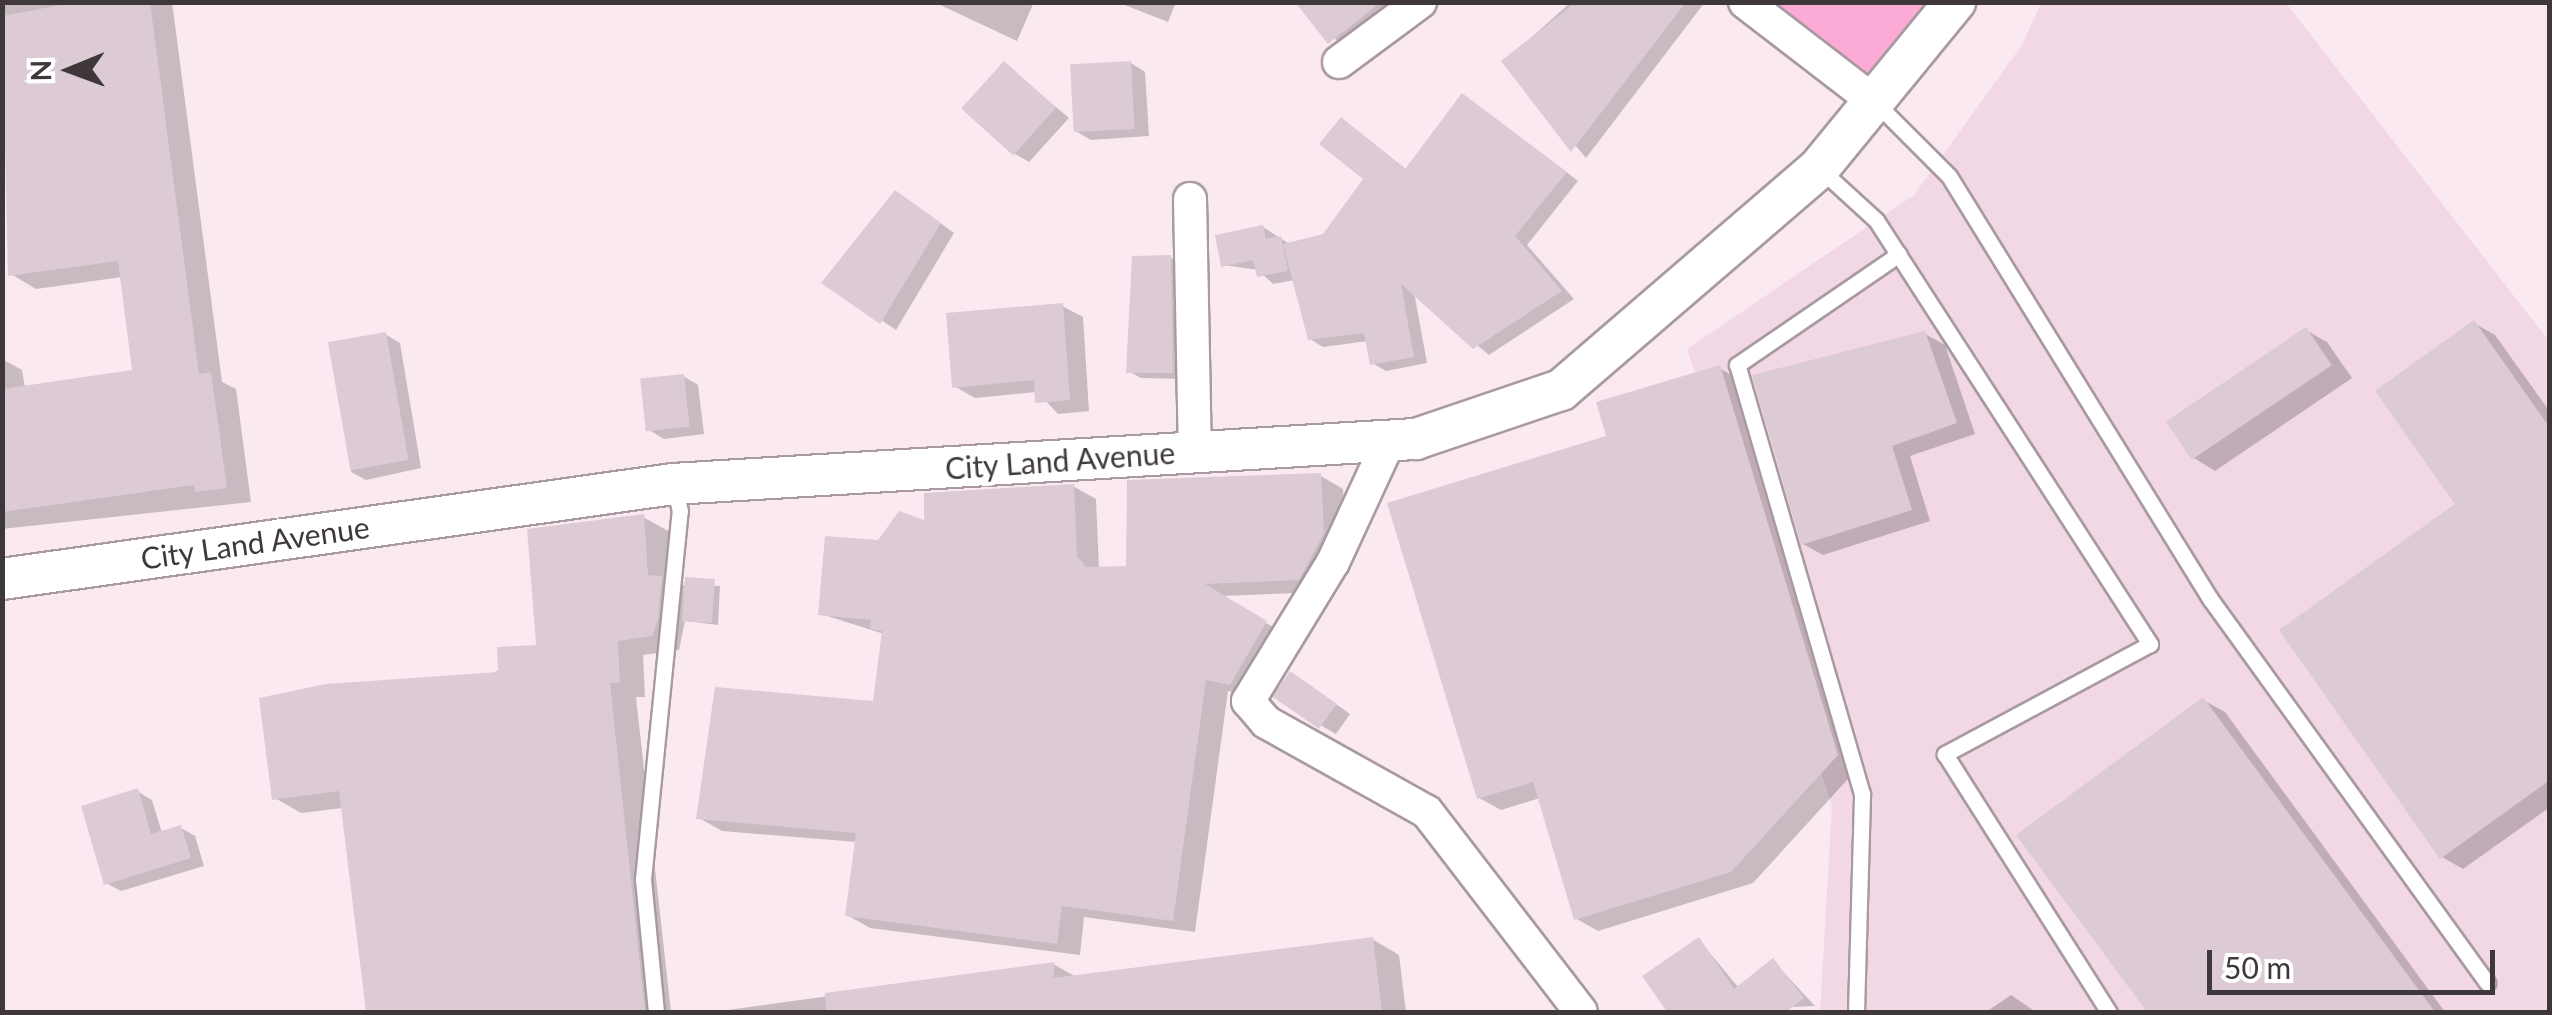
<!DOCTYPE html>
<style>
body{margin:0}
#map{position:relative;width:2552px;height:1015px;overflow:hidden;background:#fbe9f2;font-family:Lato,sans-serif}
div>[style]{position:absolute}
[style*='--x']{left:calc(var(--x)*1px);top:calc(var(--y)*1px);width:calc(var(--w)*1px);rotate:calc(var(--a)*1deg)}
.built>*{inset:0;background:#f1d8e4}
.green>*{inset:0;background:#fcaad6}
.shadow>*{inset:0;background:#0003}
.building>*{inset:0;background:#dccbd4;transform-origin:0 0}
.roads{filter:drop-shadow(2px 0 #a999a1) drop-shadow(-2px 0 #a999a1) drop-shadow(0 2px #a999a1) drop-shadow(0 -2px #a999a1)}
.service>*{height:15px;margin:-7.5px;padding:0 7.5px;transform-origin:7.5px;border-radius:7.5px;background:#fff}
.minor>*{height:32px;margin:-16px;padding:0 16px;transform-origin:16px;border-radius:16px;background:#fff}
.tertiary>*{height:40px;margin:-20px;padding:0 20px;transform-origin:20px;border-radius:20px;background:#fff}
span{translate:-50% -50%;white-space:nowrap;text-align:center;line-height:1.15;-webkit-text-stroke:8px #fff;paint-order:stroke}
.street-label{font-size:30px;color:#3e383b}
.frame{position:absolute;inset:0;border:5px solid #3e383b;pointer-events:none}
.north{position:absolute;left:20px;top:20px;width:100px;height:100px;-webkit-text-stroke:8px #fff;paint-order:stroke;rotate:269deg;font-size:28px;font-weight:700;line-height:40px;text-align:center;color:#3e383b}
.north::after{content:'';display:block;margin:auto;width:35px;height:45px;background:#3e383b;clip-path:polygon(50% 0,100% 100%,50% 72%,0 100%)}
.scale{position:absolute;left:2207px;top:950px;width:288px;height:45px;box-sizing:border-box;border:5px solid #3e383b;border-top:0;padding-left:12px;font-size:30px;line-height:35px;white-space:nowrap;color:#3e383b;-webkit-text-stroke:8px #fff;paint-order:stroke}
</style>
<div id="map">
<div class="built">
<div style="clip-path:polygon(2041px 3px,2286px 3px,2549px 341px,2549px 1012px,1820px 1012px,1832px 806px,1687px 349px,1914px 195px,2022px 45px)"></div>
</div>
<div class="green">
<div style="clip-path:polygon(1762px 3px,1965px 3px,1876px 103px)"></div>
</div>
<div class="shadow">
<div style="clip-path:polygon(2px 2px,172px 2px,222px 382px,236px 389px,251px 502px,2px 529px,2px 359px,22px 370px,25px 388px,135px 372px,122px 277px,36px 289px,11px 274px)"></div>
<div style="clip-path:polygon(934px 2px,1034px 2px,1017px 41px)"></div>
<div style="clip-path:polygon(1117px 2px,1176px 2px,1168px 22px)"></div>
<div style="clip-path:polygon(1299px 2px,1416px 2px,1351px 55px)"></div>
<div style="clip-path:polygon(1571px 2px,1705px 2px,1586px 158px,1505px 61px)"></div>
<div style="clip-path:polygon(1131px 63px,1145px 72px,1149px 136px,1091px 140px,1077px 132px)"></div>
<div style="clip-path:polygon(1004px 64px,1069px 118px,1029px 162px,1015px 154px)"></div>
<div style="clip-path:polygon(1476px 104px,1578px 181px,1527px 245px,1574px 299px,1489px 355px,1414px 292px,1427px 363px,1386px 371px,1372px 363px,1368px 341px,1323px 347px,1310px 339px,1295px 280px,1273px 284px,1258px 270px,1224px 265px,1263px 227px,1291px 245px,1325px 236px,1366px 178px,1354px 128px,1407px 170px)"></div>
<div style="clip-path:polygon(910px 201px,954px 233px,896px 330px,825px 282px)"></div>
<div style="clip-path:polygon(1170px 257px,1183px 265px,1185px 379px,1141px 378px,1128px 371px)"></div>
<div style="clip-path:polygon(1062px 306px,1083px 317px,1089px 411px,1058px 414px,1037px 392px,975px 398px,954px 386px)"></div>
<div style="clip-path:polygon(2474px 323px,2495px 335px,2550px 412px,2550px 807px,2463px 869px,2442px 857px)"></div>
<div style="clip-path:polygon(2306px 330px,2327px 342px,2352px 378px,2215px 471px,2194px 458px)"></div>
<div style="clip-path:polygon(385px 334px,400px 343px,421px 468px,366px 480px,351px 472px)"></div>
<div style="clip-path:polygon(1925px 334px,1945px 345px,1975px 434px,1910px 456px,1930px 521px,1823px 555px,1803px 544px)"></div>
<div style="clip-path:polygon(1719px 368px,1741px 380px,1858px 768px,1753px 883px,1598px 931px,1577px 919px,1540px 798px,1501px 810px,1479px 798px,1609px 438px)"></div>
<div style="clip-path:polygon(683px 376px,698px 385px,704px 434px,664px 439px,649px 430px)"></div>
<div style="clip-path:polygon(1321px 476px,1343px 489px,1346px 546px,1321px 592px,1221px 596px,1288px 636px,1253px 696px,1228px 691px,1195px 932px,1084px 917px,1080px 955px,870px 928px,847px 915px,857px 842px,722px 831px,699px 818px,875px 704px,884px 634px,821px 614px,879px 543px,1073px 486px,1096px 499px,1099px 569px,1128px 568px)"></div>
<div style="clip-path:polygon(643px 517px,670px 532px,673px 585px,720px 586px,718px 625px,685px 621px,679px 650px,643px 655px,645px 697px,636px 697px,671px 1012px,368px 1012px,343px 808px,301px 813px,275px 798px,539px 647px)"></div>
<div style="clip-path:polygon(1305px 682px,1350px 714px,1336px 734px,1322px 726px)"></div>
<div style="clip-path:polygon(2203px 700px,2225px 712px,2445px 1012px,2150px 1012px,2020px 836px)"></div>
<div style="clip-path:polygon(137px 791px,152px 800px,162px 833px,181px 828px,195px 836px,204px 866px,121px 891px,106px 883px)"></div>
<div style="clip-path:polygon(1372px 939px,1399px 955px,1406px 1012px,713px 1012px,1055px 965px,1078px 978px)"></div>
<div style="clip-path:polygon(1699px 940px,1739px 988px,1773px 961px,1815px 1006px,1671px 1012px)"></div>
<div style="clip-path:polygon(2011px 995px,2036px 1012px,1986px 1012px)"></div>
</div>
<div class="building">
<div style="clip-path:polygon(77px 2px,150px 2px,199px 374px,211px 372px,227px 488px,195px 492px,194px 485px,2px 512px,2px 389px,132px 370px,118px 261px,8px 276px,2px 16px)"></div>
<div style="clip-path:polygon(1295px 2px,1381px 2px,1328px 44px)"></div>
<div style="clip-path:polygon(1576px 2px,1686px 2px,1571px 152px,1501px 61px)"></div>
<div style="left:1004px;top:61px;width:70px;height:64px;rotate:42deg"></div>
<div style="left:1131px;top:61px;width:68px;height:61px;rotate:87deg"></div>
<div style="clip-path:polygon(1462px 93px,1567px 172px,1515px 236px,1562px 291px,1473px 349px,1401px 284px,1414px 357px,1370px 365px,1364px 333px,1308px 340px,1283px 244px,1323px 234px,1363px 179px,1319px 144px,1341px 117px,1405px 169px)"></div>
<div style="clip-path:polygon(895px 190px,941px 223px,880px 324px,821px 283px)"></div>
<div style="clip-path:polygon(1263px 225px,1266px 239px,1281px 236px,1288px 271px,1257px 277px,1253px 260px,1221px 267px,1215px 235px)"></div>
<div style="clip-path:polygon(1171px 255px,1173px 373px,1126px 373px,1132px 256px)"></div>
<div style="clip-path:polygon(1063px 303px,1070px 400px,1035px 403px,1034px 380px,952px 388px,946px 313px)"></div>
<div style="clip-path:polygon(2474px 320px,2550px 428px,2550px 780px,2440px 859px,2279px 630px,2455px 504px,2375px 391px)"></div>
<div style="left:2306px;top:327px;width:46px;height:169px;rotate:56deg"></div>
<div style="clip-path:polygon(1925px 331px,1957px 423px,1892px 446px,1912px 510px,1801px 545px,1752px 375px)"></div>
<div style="left:386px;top:332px;width:130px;height:59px;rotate:80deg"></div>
<div style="clip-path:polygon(1720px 365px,1838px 755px,1731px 872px,1574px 920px,1533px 782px,1477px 799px,1387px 503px,1606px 436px,1596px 402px)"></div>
<div style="left:684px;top:374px;width:53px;height:44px;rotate:84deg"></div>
<div style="clip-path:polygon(1321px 473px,1324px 533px,1299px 580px,1205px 584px,1267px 621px,1230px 685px,1206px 680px,1173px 921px,1062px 906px,1057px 944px,845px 916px,856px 833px,696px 819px,715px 687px,873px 701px,882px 631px,870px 629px,871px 620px,818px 615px,825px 536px,878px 540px,899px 511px,924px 520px,924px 493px,1074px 484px,1077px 556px,1086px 567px,1126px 566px,1127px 480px)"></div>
<div style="clip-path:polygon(644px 514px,648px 575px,662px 576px,658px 620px,652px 636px,618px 641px,620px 683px,610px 683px,645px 1012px,366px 1012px,339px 791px,272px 800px,259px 698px,326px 684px,498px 672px,497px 647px,536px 645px,527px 529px)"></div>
<div style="left:685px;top:577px;width:30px;height:44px;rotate:4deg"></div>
<div style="left:1290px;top:671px;width:57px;height:31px;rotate:35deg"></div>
<div style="clip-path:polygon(2203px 697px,2435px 1012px,2147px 1012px,2016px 835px)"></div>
<div style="clip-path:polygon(138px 788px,151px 834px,181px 825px,191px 858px,104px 885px,81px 806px)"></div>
<div style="clip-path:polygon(1373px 937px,1382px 1012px,826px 1012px,825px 993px,1055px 962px,1053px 978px)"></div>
<div style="clip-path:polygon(1699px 937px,1734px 989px,1773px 958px,1804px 998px,1786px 1012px,1667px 1012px,1642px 976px)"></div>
</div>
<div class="roads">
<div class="service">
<div style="--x:1876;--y:103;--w:103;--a:45"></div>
<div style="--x:1949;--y:176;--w:498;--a:58.3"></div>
<div style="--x:2211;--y:600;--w:472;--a:54.2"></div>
<div style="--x:1819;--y:168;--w:77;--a:42.4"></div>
<div style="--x:1876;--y:220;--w:505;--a:57.13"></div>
<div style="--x:2150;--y:644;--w:233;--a:151.8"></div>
<div style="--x:1945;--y:754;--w:306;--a:57.6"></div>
<div style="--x:656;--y:1012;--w:134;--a:-95.6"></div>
<div style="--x:643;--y:879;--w:370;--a:-84.3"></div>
<div style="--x:680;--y:511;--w:27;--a:-103"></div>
<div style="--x:1856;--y:1012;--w:218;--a:-88.4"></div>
<div style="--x:1862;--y:794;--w:447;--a:-106.2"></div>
<div style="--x:1737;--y:365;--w:196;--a:-34.4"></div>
</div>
<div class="minor">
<div style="--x:1745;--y:2;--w:165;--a:37.6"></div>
<div style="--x:1339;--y:62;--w:101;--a:-36.5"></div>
<div style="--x:1190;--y:199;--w:253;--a:88.9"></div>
<div style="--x:1389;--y:441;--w:133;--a:114.8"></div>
<div style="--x:1333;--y:562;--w:163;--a:121.4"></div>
<div style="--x:1248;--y:701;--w:28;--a:49"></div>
<div style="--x:1266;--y:722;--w:184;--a:29.2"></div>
<div style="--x:1427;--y:812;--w:252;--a:52.4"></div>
</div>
<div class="tertiary">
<div style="--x:2;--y:579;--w:678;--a:-8.06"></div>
<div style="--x:673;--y:484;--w:744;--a:-3.47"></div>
<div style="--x:1416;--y:439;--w:153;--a:-18.7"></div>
<div style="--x:1561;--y:390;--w:340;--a:-40.7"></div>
<div style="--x:1819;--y:168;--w:215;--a:-50.7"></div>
</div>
</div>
<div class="street-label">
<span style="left:1060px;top:460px;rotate:-4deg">City Land Avenue</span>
<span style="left:255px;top:542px;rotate:-8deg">City Land Avenue</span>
</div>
<div class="frame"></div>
<div class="north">N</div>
<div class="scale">50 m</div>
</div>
